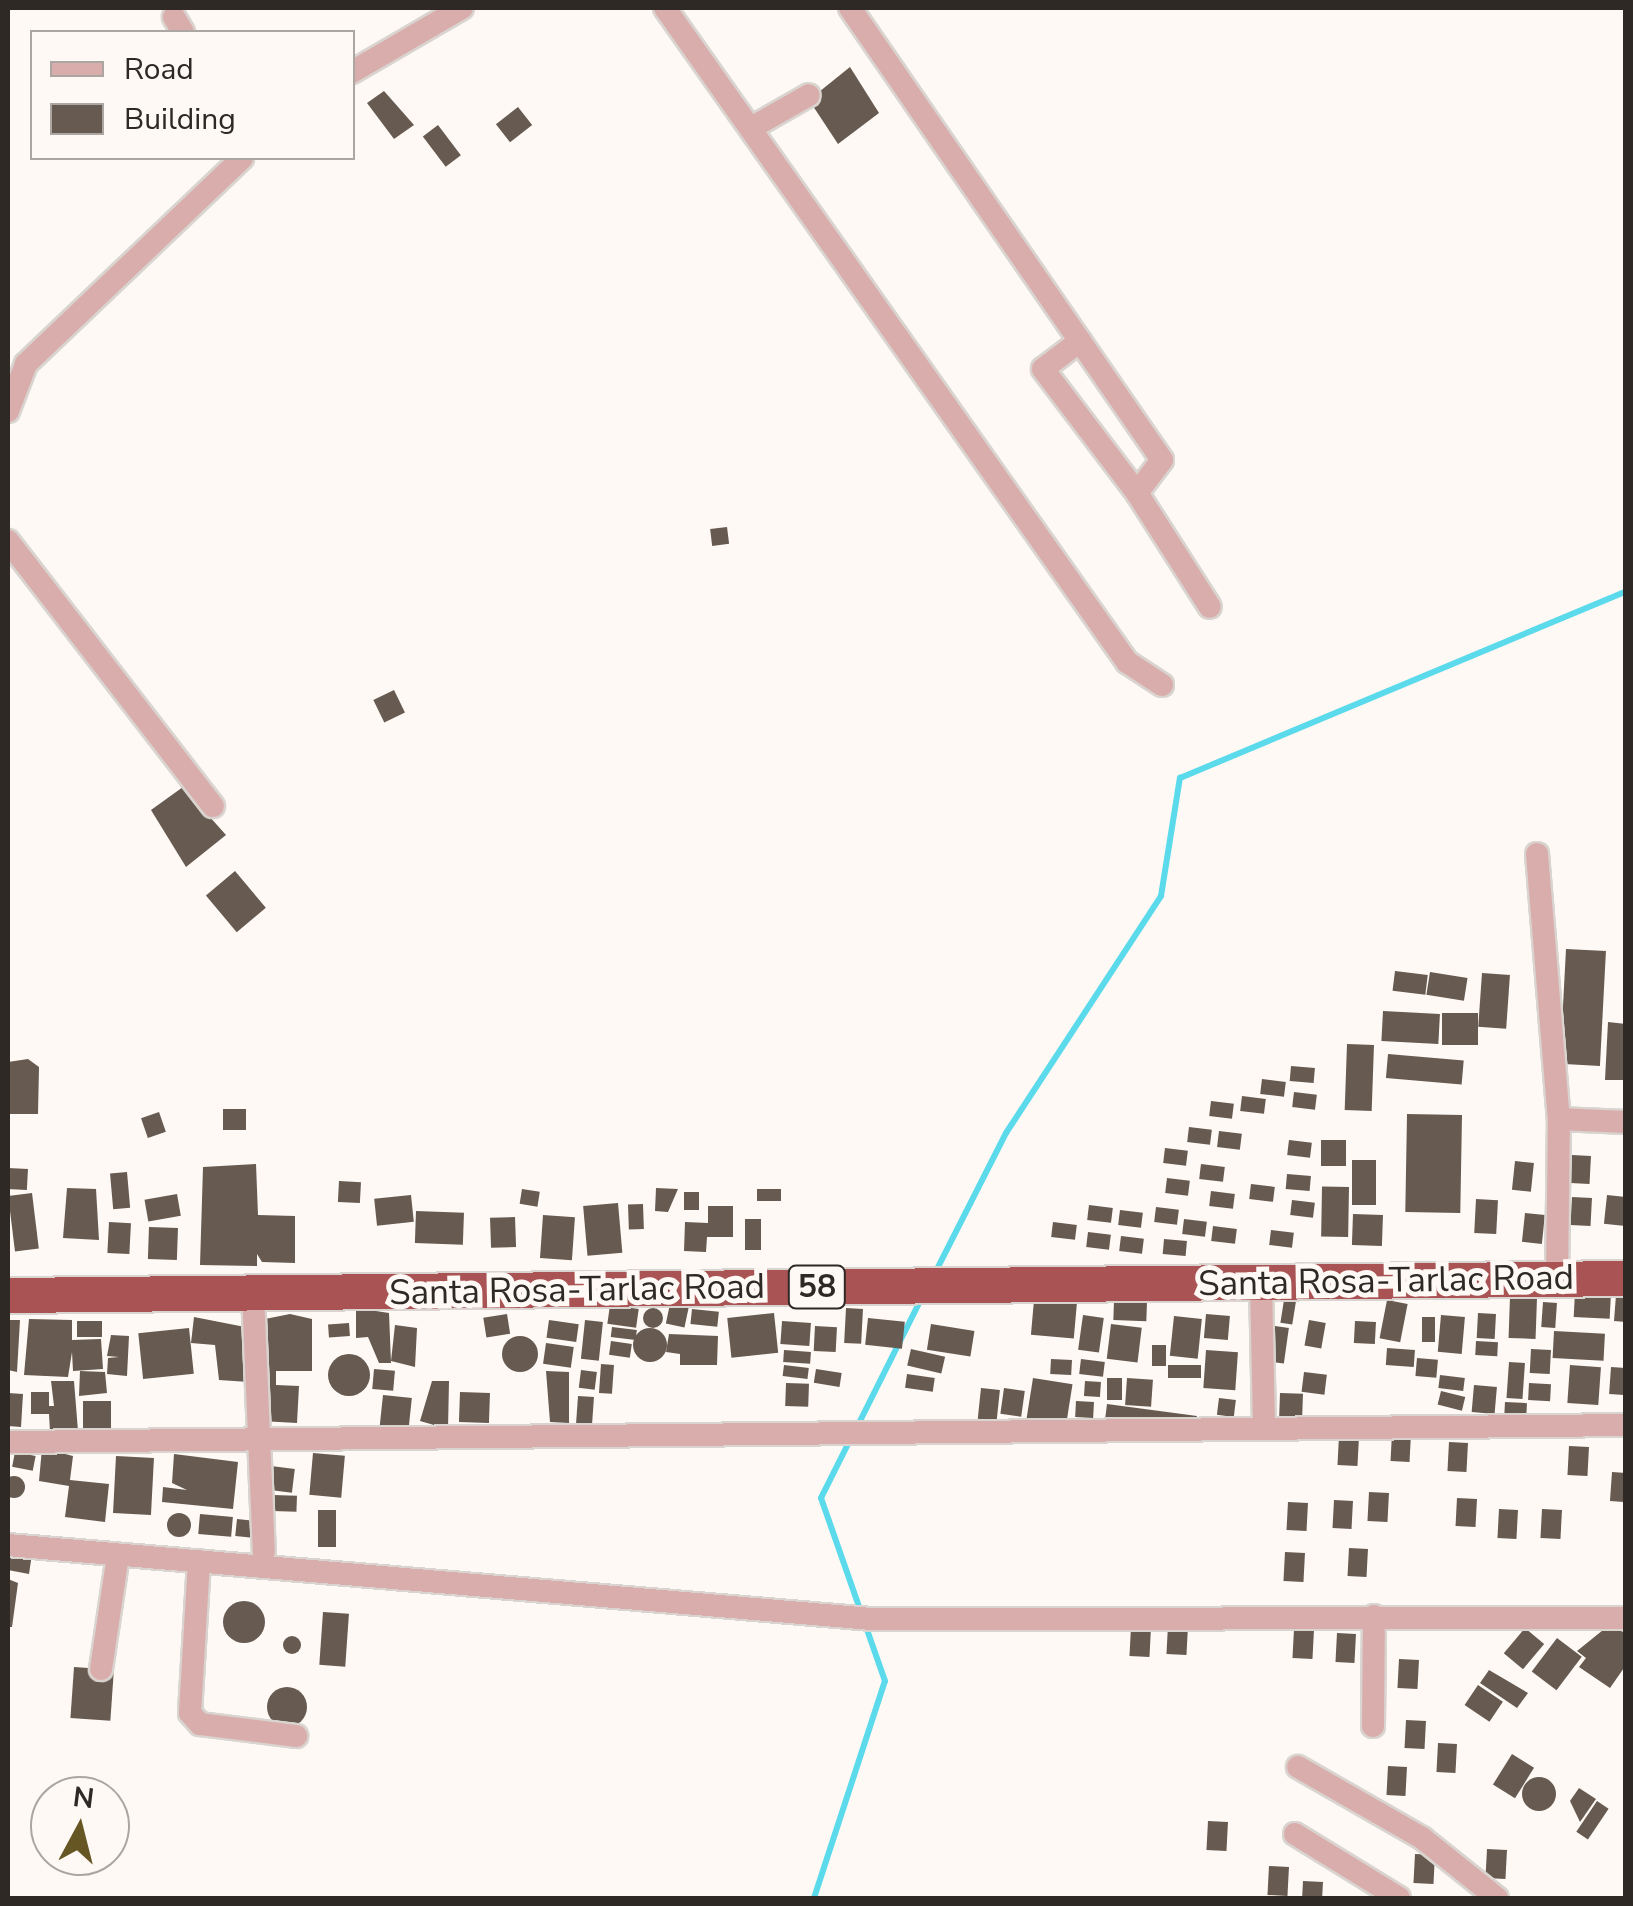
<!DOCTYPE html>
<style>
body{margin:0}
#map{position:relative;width:1633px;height:1906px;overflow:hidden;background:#fef9f4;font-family:"Nunito Sans",sans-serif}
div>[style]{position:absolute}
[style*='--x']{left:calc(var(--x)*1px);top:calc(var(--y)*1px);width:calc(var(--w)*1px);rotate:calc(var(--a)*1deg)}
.stream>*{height:6px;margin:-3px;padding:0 3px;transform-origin:3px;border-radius:3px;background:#5bdaeb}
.building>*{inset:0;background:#665a51;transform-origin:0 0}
.round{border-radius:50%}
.roads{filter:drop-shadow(2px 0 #d9d4cf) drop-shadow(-2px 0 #d9d4cf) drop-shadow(0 2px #d9d4cf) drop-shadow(0 -2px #d9d4cf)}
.minor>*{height:22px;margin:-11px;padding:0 11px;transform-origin:11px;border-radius:11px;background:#d9adac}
.highway>*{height:35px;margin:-17.5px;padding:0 17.5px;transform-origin:17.5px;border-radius:17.5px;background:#a95354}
span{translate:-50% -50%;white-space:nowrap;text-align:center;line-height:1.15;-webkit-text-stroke:10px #fef9f4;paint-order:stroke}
.shield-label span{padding:2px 8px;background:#fef9f4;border:2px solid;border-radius:8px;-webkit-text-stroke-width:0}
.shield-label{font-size:32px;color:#2e2925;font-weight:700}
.street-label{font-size:35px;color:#2e2925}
.frame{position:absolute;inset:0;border:10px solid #2e2925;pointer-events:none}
.legend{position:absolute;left:30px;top:30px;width:325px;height:130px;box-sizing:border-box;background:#fef9f4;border:2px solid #aba6a1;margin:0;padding:12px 18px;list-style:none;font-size:30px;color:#2e2925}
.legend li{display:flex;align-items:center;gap:20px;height:50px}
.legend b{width:50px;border:2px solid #aba6a1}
.north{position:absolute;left:30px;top:1776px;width:100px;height:100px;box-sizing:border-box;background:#fef9f4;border:2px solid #aba6a1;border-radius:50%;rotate:7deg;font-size:28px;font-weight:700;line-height:40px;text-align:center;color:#2e2925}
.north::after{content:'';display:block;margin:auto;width:35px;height:45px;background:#655623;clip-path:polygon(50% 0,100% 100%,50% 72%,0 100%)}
</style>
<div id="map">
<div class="stream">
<div style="--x:934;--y:1275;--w:159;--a:-63.1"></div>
<div style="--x:1006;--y:1133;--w:283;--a:-56.8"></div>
<div style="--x:1161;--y:896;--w:120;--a:-80.9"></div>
<div style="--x:1180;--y:778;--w:484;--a:-22.7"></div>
<div style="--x:857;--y:1427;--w:148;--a:-63.4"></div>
<div style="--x:851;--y:1438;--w:67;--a:116.6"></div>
<div style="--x:821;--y:1498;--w:121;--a:70.7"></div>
<div style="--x:814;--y:1898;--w:228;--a:-71.9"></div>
<div style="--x:885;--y:1681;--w:60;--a:-109.3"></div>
</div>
<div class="building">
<div style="clip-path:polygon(850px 67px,879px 113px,838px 144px,809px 100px)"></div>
<div style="clip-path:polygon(384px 91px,414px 125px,394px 139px,367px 103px)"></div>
<div style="left:518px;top:107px;width:23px;height:28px;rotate:52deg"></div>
<div style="left:438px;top:125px;width:38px;height:19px;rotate:53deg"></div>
<div style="left:727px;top:527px;width:17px;height:17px;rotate:83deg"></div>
<div style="left:394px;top:690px;width:25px;height:23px;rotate:64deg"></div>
<div style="clip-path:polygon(183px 787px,226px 835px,186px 867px,151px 810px)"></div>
<div style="left:235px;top:871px;width:48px;height:38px;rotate:50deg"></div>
<div style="left:1566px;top:949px;width:40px;height:115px;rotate:3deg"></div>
<div style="left:1395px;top:971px;width:33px;height:20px;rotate:7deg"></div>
<div style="left:1430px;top:972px;width:38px;height:23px;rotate:9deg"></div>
<div style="left:1482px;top:973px;width:28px;height:54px;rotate:4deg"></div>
<div style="left:1383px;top:1011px;width:57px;height:30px;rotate:3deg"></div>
<div style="left:1442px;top:1013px;width:36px;height:32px"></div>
<div style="clip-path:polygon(1608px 1022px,1626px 1024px,1626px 1080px,1605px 1080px)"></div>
<div style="left:1347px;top:1044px;width:27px;height:66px;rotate:2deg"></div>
<div style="left:1388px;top:1054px;width:76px;height:24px;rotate:5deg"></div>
<div style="clip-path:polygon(28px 1059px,39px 1067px,38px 1114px,8px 1114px,8px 1062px)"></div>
<div style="left:1291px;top:1066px;width:24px;height:15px;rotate:5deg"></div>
<div style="left:1262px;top:1079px;width:24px;height:15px;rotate:7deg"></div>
<div style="left:1294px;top:1092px;width:23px;height:15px;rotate:7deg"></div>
<div style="left:1242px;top:1096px;width:24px;height:15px;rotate:7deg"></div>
<div style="left:1211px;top:1101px;width:23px;height:15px;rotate:7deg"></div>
<div style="left:223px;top:1109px;width:23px;height:21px"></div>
<div style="left:159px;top:1112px;width:21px;height:19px;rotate:71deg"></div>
<div style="left:1407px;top:1114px;width:55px;height:98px;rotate:1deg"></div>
<div style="left:1189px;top:1127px;width:23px;height:15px;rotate:7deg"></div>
<div style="left:1219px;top:1131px;width:23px;height:16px;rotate:7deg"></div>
<div style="left:1289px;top:1140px;width:23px;height:15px;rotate:7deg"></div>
<div style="left:1321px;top:1140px;width:25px;height:26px"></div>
<div style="left:1165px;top:1148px;width:23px;height:15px;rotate:7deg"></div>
<div style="left:1572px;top:1155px;width:19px;height:28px;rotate:3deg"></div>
<div style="left:1352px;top:1160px;width:24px;height:45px"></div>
<div style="left:1515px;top:1161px;width:19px;height:29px;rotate:6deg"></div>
<div style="clip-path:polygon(256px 1164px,258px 1215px,295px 1216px,295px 1263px,262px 1262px,257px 1254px,257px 1266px,200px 1265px,203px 1167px)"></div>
<div style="left:1201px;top:1164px;width:24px;height:15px;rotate:7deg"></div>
<div style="left:8px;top:1168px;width:20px;height:21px;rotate:3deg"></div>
<div style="left:127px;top:1172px;width:36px;height:17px;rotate:85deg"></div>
<div style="left:1287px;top:1174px;width:24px;height:15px;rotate:5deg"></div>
<div style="left:1167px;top:1178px;width:23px;height:15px;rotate:7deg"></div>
<div style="left:339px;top:1181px;width:22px;height:21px;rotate:3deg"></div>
<div style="left:1251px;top:1184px;width:24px;height:15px;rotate:7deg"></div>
<div style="left:1349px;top:1187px;width:50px;height:27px;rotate:91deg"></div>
<div style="clip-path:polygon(67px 1188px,96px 1189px,99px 1240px,63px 1238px)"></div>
<div style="clip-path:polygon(656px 1188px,678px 1189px,668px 1212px,655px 1211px)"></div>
<div style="left:522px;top:1189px;width:18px;height:15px;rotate:9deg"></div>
<div style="left:781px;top:1189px;width:12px;height:24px;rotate:90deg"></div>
<div style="left:1211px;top:1191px;width:24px;height:15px;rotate:7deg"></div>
<div style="left:684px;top:1192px;width:15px;height:18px"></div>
<div style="left:32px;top:1193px;width:56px;height:24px;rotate:83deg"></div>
<div style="left:177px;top:1194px;width:22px;height:33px;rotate:80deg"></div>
<div style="left:411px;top:1195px;width:27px;height:37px;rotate:84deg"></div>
<div style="left:1607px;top:1195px;width:19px;height:29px;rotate:6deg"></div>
<div style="left:1572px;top:1197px;width:20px;height:28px;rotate:3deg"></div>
<div style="left:1476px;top:1199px;width:22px;height:34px;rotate:3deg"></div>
<div style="left:1292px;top:1200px;width:23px;height:15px;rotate:7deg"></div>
<div style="left:618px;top:1203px;width:50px;height:35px;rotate:85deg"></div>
<div style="left:643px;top:1204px;width:25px;height:15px;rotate:88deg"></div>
<div style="left:1089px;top:1205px;width:24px;height:15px;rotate:7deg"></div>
<div style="clip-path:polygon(708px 1206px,733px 1206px,733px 1237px,707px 1237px,706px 1252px,684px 1251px,685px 1222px,708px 1223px)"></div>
<div style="left:1156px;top:1207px;width:23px;height:15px;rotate:7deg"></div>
<div style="left:1120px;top:1210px;width:23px;height:15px;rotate:7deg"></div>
<div style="left:416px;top:1211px;width:48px;height:32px;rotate:2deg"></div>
<div style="left:1525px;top:1213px;width:20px;height:29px;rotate:6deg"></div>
<div style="left:1353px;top:1214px;width:30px;height:31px;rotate:2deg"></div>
<div style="left:543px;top:1215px;width:32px;height:43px;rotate:4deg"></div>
<div style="left:515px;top:1217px;width:30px;height:25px;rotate:88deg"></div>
<div style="left:745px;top:1219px;width:16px;height:31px"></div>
<div style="left:1184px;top:1219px;width:23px;height:15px;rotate:7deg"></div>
<div style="left:109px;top:1222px;width:22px;height:31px;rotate:3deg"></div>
<div style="left:1053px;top:1222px;width:24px;height:15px;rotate:7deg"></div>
<div style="left:1213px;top:1226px;width:24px;height:15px;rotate:7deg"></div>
<div style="left:149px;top:1227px;width:29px;height:32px;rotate:2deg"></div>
<div style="left:1271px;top:1230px;width:23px;height:15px;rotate:7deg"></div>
<div style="left:1088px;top:1232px;width:23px;height:15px;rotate:7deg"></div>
<div style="left:1121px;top:1236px;width:23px;height:15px;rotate:7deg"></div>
<div style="left:1164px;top:1239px;width:23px;height:15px;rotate:5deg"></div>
<div style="left:1575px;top:1292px;width:36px;height:25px;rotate:3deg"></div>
<div style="clip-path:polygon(1616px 1295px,1626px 1295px,1626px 1322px,1614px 1321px)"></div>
<div style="left:1510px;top:1297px;width:27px;height:41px;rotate:2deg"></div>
<div style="left:1034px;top:1300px;width:43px;height:35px;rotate:5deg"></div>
<div style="left:1284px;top:1300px;width:12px;height:23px;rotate:9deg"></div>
<div style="left:1387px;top:1300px;width:21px;height:39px;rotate:11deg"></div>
<div style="left:1114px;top:1301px;width:33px;height:19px;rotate:2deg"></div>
<div style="left:1543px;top:1302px;width:14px;height:25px;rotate:4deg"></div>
<div style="left:670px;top:1304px;width:19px;height:20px;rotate:12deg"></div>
<div style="left:610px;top:1305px;width:29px;height:19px;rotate:8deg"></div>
<div style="clip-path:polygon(356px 1308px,389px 1313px,391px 1363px,379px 1363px,368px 1337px,356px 1338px)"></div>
<div style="left:846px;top:1308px;width:17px;height:35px;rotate:3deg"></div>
<div class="round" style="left:643px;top:1308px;width:20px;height:20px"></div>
<div style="left:692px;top:1309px;width:27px;height:15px;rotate:6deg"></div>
<div style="left:774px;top:1313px;width:40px;height:47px;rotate:84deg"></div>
<div style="left:1478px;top:1313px;width:18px;height:25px;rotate:3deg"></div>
<div style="clip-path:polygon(290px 1314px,312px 1319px,312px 1371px,276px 1371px,276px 1385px,299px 1386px,297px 1423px,261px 1421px,265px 1319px)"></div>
<div style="left:507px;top:1314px;width:20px;height:24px;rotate:81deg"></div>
<div style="left:1206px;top:1314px;width:24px;height:24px;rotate:5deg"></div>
<div style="left:1083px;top:1315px;width:21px;height:35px;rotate:8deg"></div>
<div style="left:1441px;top:1315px;width:24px;height:37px;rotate:5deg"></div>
<div style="left:1174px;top:1316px;width:28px;height:40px;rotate:6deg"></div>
<div style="clip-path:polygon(194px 1317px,245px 1327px,249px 1382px,219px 1380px,215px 1345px,191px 1343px)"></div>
<div style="left:1422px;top:1317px;width:13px;height:25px"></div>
<div style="left:868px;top:1318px;width:37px;height:27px;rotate:6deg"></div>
<div style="clip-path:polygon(29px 1319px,72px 1320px,72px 1340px,101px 1339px,103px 1369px,73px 1371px,72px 1352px,68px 1377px,24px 1375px)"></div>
<div style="clip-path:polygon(8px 1320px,20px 1320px,17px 1372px,8px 1370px)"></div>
<div style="left:549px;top:1320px;width:30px;height:18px;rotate:8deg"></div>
<div style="left:585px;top:1320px;width:18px;height:39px;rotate:6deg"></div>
<div style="left:1309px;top:1320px;width:17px;height:26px;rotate:10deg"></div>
<div style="left:77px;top:1321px;width:25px;height:16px"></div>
<div style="left:782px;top:1321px;width:29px;height:23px;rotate:4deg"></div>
<div style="left:1355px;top:1321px;width:21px;height:22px;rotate:3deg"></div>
<div style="left:349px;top:1323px;width:13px;height:21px;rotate:86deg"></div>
<div style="left:931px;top:1324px;width:44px;height:26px;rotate:9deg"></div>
<div style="left:1111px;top:1324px;width:31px;height:35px;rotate:7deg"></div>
<div style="clip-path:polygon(395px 1325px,417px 1328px,415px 1367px,391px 1361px)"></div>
<div style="left:815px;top:1326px;width:22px;height:25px;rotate:3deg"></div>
<div style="left:1275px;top:1326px;width:14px;height:36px;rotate:8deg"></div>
<div style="left:612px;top:1327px;width:25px;height:10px;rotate:7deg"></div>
<div class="round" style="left:633px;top:1328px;width:34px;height:34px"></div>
<div style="left:189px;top:1328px;width:46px;height:51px;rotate:84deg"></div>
<div style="left:1554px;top:1331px;width:51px;height:27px;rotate:3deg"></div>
<div style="clip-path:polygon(669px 1334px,718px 1336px,717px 1365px,680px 1365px,680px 1354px,666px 1352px)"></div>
<div style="clip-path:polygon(111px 1335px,129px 1336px,127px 1376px,107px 1374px,108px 1358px,119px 1357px,107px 1356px)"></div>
<div class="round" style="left:502px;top:1336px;width:36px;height:36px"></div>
<div style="left:611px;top:1341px;width:21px;height:14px;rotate:8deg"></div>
<div style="left:1476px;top:1341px;width:22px;height:14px;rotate:3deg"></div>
<div style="left:546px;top:1343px;width:28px;height:21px;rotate:8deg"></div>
<div style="left:1152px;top:1345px;width:14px;height:21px"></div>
<div style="left:1387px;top:1348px;width:28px;height:17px;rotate:4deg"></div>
<div style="left:911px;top:1349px;width:35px;height:17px;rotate:13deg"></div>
<div style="left:1531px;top:1349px;width:20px;height:24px;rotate:3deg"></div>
<div style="left:784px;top:1350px;width:27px;height:12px;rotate:4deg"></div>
<div style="left:1206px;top:1350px;width:32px;height:38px;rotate:4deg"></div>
<div class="round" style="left:328px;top:1354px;width:42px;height:42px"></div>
<div style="left:1417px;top:1358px;width:21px;height:18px;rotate:5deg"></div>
<div style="left:1051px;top:1359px;width:21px;height:15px;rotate:3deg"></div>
<div style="left:1081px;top:1359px;width:24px;height:15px;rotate:7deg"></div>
<div style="left:1509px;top:1362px;width:16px;height:36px;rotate:4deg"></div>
<div style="left:601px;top:1364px;width:13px;height:29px;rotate:4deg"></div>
<div style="left:784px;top:1365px;width:25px;height:11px;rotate:7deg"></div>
<div style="left:1168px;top:1365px;width:33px;height:13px"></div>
<div style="left:1570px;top:1365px;width:31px;height:38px;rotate:4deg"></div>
<div style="left:1611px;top:1367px;width:15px;height:27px;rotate:4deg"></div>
<div style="left:374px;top:1369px;width:21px;height:20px;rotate:5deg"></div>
<div style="left:816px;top:1369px;width:26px;height:14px;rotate:9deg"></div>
<div style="left:581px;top:1370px;width:16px;height:18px;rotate:7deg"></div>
<div style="clip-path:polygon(80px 1371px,105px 1372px,107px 1393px,79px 1396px)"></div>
<div style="clip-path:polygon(546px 1371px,569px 1372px,569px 1423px,550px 1422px)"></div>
<div style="left:1304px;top:1372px;width:23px;height:20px;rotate:7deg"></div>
<div style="left:907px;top:1374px;width:28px;height:14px;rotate:8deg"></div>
<div style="left:1440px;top:1375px;width:25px;height:13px;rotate:7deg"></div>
<div style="left:1033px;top:1378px;width:40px;height:41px;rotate:9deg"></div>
<div style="left:1107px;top:1378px;width:15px;height:22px"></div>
<div style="left:1127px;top:1378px;width:26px;height:27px;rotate:4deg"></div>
<div style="clip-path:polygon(51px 1381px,74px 1381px,78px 1431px,50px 1432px,49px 1414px,31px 1414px,31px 1392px,49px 1392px,49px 1406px,54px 1406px)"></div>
<div style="clip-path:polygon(432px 1381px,449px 1381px,448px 1429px,420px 1421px)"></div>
<div style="left:1085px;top:1381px;width:16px;height:15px;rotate:4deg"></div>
<div style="left:786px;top:1383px;width:23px;height:23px;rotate:2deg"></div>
<div style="left:1529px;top:1383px;width:22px;height:17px;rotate:3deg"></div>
<div style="left:1474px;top:1385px;width:23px;height:27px;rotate:5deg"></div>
<div style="left:981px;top:1388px;width:19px;height:31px;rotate:6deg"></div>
<div style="left:1004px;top:1388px;width:21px;height:26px;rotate:8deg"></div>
<div style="left:1441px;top:1391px;width:25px;height:14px;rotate:14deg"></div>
<div style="left:460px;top:1392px;width:30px;height:30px;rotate:2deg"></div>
<div style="clip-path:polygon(8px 1393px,23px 1394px,21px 1427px,8px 1426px)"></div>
<div style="left:1280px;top:1393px;width:23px;height:24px;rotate:2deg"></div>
<div style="left:383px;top:1395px;width:29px;height:32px;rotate:6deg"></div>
<div style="left:578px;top:1396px;width:16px;height:27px;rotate:4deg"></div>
<div style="left:1219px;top:1398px;width:17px;height:17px;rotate:7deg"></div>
<div style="left:83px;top:1401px;width:28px;height:30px"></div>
<div style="left:1076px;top:1401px;width:18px;height:16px;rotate:3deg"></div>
<div style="left:1505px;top:1402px;width:22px;height:14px;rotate:3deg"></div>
<div style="clip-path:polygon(1107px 1404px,1197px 1416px,1194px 1426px,1105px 1420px)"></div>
<div style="left:1392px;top:1433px;width:19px;height:28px;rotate:3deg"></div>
<div style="left:1339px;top:1436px;width:20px;height:29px;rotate:3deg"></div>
<div style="left:1449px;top:1442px;width:19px;height:29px;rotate:3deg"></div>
<div style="left:1569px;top:1446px;width:20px;height:29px;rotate:3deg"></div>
<div style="clip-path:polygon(42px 1448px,73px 1456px,70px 1480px,109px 1484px,105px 1522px,65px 1517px,69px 1486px,39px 1481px)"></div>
<div style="left:15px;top:1452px;width:21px;height:15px;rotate:11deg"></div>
<div style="left:313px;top:1453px;width:32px;height:42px;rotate:5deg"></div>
<div style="clip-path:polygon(174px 1454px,238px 1462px,233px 1509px,162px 1502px,163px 1487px,187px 1490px,172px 1483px)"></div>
<div style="left:116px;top:1456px;width:38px;height:57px;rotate:3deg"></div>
<div style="left:271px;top:1466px;width:24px;height:24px;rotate:7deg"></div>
<div style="left:1612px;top:1472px;width:14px;height:29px;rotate:4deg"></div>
<div class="round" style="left:3px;top:1476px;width:22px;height:22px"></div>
<div style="left:1369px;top:1492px;width:20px;height:29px;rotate:3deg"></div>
<div style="left:273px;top:1495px;width:24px;height:16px;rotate:2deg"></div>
<div style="left:1457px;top:1498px;width:20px;height:28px;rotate:3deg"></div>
<div style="left:1334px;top:1500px;width:19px;height:28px;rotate:3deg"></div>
<div style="left:1288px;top:1502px;width:20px;height:28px;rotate:3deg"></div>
<div style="left:1499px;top:1509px;width:19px;height:29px;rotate:3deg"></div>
<div style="left:1542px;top:1509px;width:20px;height:29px;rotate:3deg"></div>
<div style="left:318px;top:1510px;width:18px;height:37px"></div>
<div class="round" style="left:167px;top:1513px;width:24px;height:24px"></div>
<div style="left:200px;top:1514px;width:33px;height:20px;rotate:5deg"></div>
<div style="left:237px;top:1519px;width:20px;height:17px;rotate:6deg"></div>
<div style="left:1349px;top:1548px;width:19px;height:28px;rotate:3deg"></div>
<div style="clip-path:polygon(8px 1549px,32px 1554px,29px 1574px,8px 1570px)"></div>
<div style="left:1285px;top:1552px;width:20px;height:29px;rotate:3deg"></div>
<div style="clip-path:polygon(8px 1579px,18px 1583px,12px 1627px,8px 1627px)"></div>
<div class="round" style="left:223px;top:1601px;width:42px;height:42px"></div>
<div style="left:323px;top:1612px;width:26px;height:53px;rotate:4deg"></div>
<div style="left:1168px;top:1625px;width:20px;height:29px;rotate:3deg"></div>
<div style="clip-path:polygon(1608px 1626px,1626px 1633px,1626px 1665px,1610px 1688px,1579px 1667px,1586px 1658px,1577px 1651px)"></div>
<div style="left:1131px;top:1627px;width:20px;height:29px;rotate:3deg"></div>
<div style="left:1525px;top:1628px;width:25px;height:33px;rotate:40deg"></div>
<div style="left:1294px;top:1629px;width:20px;height:29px;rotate:3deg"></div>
<div style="left:1337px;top:1633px;width:19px;height:29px;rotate:3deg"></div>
<div class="round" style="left:283px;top:1636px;width:18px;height:18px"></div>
<div style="left:1557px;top:1638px;width:31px;height:42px;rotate:37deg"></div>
<div style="left:1399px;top:1659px;width:20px;height:29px;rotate:3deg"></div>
<div style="left:74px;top:1667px;width:40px;height:51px;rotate:4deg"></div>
<div style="clip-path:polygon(1489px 1670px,1528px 1693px,1517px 1708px,1480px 1683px)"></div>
<div style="left:1478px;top:1685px;width:30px;height:24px;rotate:34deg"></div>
<div class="round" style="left:267px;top:1687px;width:40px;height:40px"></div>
<div style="left:1406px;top:1720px;width:20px;height:28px;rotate:3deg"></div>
<div style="left:1438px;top:1743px;width:19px;height:29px;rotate:3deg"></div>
<div style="left:1512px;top:1754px;width:26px;height:36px;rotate:32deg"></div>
<div style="left:1388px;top:1766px;width:19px;height:29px;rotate:3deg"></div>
<div class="round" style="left:1522px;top:1777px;width:34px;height:34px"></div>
<div style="clip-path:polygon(1579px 1788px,1596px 1799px,1580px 1822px,1570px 1801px)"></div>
<div style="left:1597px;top:1801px;width:14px;height:37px;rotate:34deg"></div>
<div style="left:1208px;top:1821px;width:20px;height:29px;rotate:3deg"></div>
<div style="left:1487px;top:1849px;width:20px;height:29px;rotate:3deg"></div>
<div style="left:1415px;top:1854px;width:20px;height:29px;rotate:3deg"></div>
<div style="left:1269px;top:1866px;width:20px;height:29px;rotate:3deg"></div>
<div style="left:1303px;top:1881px;width:20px;height:17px;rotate:3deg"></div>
</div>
<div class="roads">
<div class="minor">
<div style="--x:665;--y:8;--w:801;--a:54.76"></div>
<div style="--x:1127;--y:662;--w:42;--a:33.3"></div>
<div style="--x:850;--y:8;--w:549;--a:55.38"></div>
<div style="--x:1162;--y:460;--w:41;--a:127.1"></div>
<div style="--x:1137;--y:493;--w:135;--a:57.4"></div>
<div style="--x:174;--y:17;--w:17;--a:59"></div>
<div style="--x:352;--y:72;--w:127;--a:-30.2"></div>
<div style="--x:753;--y:127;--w:64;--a:-29.7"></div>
<div style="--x:1080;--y:341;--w:46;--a:142.9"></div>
<div style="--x:1043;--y:369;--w:156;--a:52.8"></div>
<div style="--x:8;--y:411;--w:50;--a:-69"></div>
<div style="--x:26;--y:364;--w:298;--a:-43.6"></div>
<div style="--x:8;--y:541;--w:335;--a:52.3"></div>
<div style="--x:1537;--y:854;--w:266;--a:85.3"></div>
<div style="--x:1557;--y:1279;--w:160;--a:-89.3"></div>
<div style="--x:1559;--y:1119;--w:67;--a:2.6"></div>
<div style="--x:1261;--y:1282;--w:146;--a:88.8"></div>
<div style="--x:253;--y:1293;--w:259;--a:87.6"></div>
<div style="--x:8;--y:1442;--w:1618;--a:-0.6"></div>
<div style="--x:8;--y:1545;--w:866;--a:4.9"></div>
<div style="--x:871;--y:1619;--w:755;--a:-0.08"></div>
<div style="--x:199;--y:1561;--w:152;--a:93.4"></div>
<div style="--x:190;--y:1713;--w:15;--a:48"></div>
<div style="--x:200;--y:1724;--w:97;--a:7.1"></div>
<div style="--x:101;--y:1669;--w:115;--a:-81.5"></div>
<div style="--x:1373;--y:1726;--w:110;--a:-89.5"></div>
<div style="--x:1298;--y:1767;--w:143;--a:29.8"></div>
<div style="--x:1422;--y:1838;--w:96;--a:38.7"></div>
<div style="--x:1295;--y:1834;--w:122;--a:31.6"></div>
</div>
<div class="highway">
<div style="--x:8;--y:1295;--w:1618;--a:-0.6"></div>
</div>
</div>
<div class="shield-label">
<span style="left:817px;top:1287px">58</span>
</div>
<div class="street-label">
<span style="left:1386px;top:1281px;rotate:-1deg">Santa Rosa-Tarlac Road</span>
<span style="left:577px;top:1290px;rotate:-1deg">Santa Rosa-Tarlac Road</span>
</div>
<div class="frame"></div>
<ul class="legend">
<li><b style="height:12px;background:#d9adac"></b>Road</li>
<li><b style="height:28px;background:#665a51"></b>Building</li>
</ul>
<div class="north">N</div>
</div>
